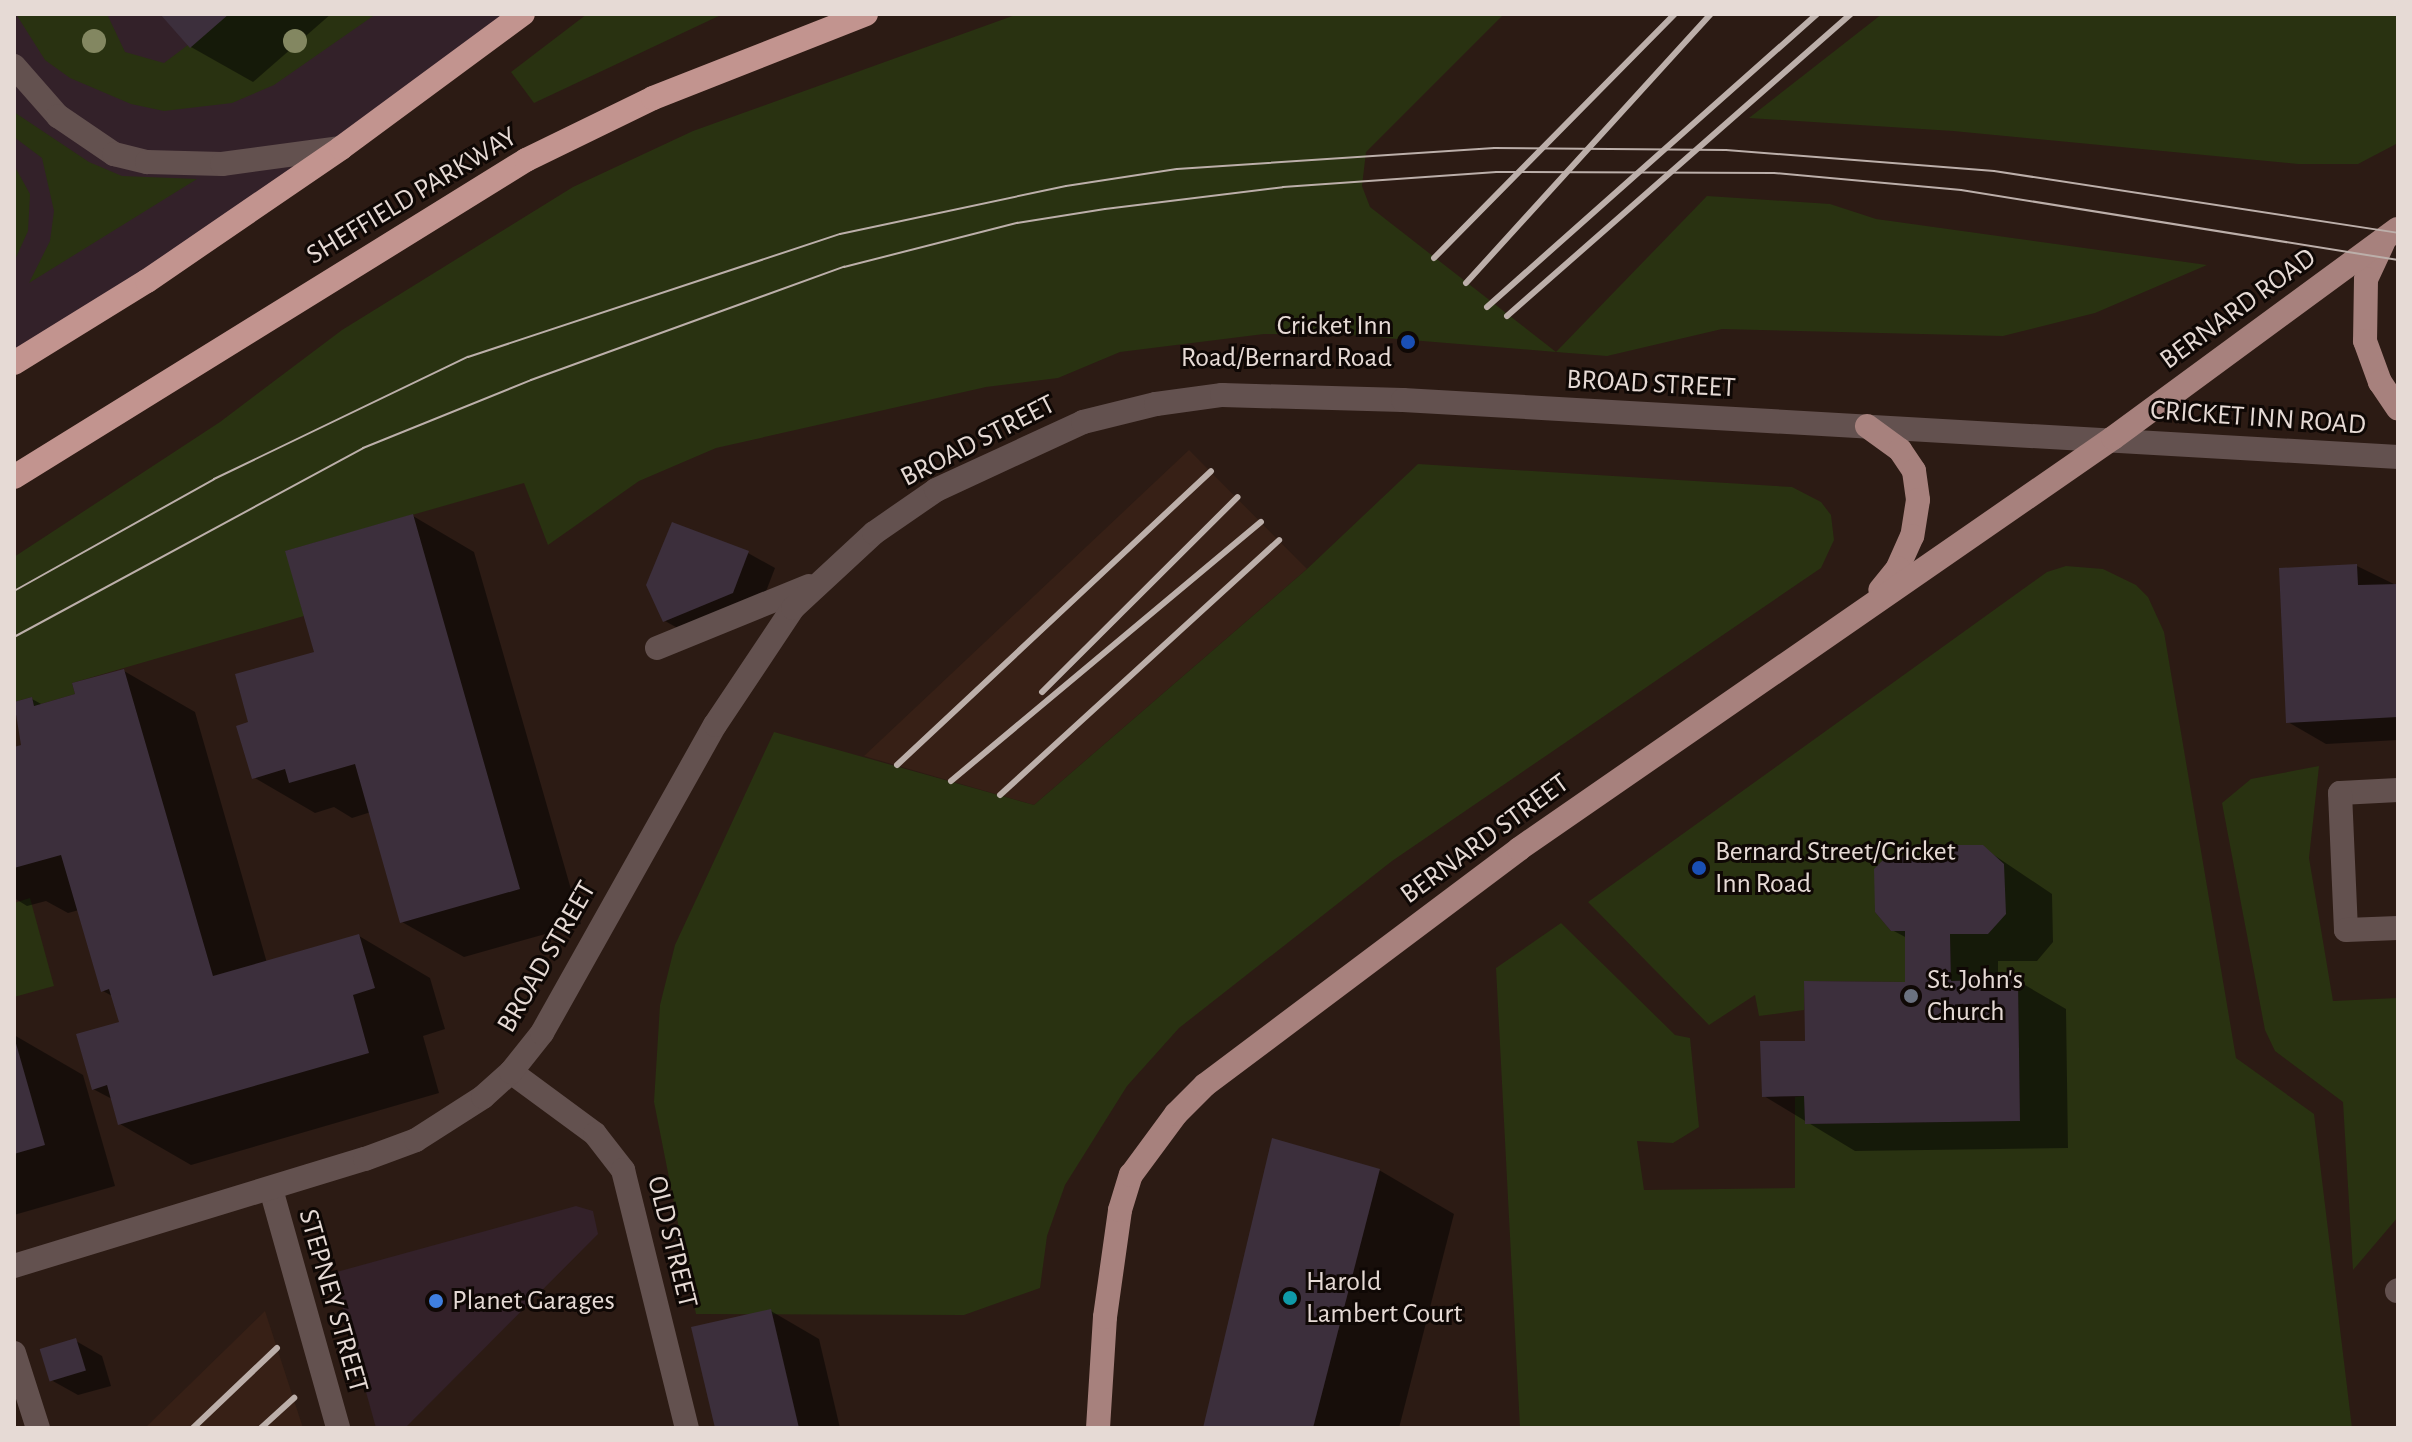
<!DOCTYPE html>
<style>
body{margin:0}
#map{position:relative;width:2412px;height:1442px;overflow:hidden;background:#2c1b14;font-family:"Alegreya Sans",sans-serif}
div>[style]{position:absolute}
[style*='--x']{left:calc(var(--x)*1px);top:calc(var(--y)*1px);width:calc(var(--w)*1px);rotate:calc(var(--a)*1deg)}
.commercial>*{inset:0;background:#332129}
.built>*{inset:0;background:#372016}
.green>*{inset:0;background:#293211}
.shadow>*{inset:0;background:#0007}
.building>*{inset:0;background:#3c2f3c;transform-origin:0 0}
.minor>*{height:24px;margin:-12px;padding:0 12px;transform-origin:12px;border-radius:12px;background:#63514f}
.major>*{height:24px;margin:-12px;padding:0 12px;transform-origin:12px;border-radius:12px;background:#a7817d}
.highway>*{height:24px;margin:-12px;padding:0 12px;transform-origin:12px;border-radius:12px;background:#c2948f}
.tram>*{height:2px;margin:-1px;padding:0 1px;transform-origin:1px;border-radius:1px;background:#bcafaa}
.rail>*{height:6px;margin:-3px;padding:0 3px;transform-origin:3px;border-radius:3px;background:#bcafaa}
.trees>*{width:24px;height:24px;margin:-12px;border-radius:50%;background:#838761}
.dots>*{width:22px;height:22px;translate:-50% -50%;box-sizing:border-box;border:4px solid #0f0805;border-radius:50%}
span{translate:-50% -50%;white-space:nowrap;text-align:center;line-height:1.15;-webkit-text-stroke:6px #0f0805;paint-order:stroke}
.street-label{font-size:28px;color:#e6dad5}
.poi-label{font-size:28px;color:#e6dad5}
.right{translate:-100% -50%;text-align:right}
.left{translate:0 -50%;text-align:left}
.frame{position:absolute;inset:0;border:16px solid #e6dad5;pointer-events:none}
</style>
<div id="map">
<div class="commercial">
<div style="clip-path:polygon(14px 14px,523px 14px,14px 363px)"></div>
<div style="clip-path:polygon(576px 1206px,593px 1211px,598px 1234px,405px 1428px,376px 1428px,333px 1273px)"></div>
</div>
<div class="built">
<div style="clip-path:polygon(1189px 450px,1307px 569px,1034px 805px,864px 756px)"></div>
<div style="clip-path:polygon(265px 1311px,303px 1428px,145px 1428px)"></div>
</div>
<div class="green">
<div style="clip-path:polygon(16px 14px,107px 14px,125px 52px,164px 63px,229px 14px,376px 14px,274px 85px,232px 103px,164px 111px,131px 104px,70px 78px,45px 60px)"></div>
<div style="clip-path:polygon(587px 14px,723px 14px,534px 103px,511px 72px)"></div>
<div style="clip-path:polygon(1018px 14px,1504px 14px,1366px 152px,1362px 186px,1370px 207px,1556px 352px,1707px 196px,1830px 204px,1876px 219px,2207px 265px,2095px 313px,2003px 336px,1722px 329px,1607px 356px,1556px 352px,1337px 334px,1264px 334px,1120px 352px,1058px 378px,986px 387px,716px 448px,639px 481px,548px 545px,524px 483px,286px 551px,304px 616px,72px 683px,75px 694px,34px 706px,32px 697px,14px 702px,14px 557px,220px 422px,342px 330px,573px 187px,693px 131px)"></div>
<div style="clip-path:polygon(1882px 14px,2398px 14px,2398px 143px,2358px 164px,2298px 164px,1953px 131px,1749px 118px)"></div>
<div style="clip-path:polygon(14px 112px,89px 162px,122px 176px,197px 179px,29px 283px,50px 241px,54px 211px,42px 158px,14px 137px)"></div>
<div style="clip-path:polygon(14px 165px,30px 194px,28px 231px,14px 262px)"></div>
<div style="clip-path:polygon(1418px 464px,1792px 487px,1821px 502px,1831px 515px,1834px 540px,1821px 568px,1392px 861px,1179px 1028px,1127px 1086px,1065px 1185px,1047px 1236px,1040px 1288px,964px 1315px,696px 1314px,654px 1102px,660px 1005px,675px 945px,774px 732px,1034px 805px,1307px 569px)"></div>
<div style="clip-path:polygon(2066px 566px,2103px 569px,2136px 585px,2148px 597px,2164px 632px,2236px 1058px,2314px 1114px,2352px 1428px,1520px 1428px,1496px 968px,1561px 923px,1675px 1035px,1690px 1038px,1699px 1127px,1673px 1143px,1637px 1141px,1644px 1190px,1795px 1188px,1795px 1097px,1804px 1096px,1805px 1124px,2020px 1121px,2018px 979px,1951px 981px,1950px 934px,1988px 934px,2005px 914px,1983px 845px,1947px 845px,1929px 863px,1920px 856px,1886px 857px,1875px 869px,1875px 912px,1891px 931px,1905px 931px,1905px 982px,1804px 981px,1804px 1010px,1759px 1016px,1755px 995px,1709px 1025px,1588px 902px,2047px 572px)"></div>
<div style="clip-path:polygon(2319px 766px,2309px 858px,2333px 1001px,2398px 998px,2398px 1217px,2353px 1270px,2343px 1102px,2275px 1051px,2265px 1030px,2222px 803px,2251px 779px)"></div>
<div style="clip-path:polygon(30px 898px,54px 986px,14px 997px,14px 903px)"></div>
</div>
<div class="shadow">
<div style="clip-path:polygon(162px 14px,331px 14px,253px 82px,191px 47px)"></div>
<div style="clip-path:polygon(413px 516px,474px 552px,581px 924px,464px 957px,402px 922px,371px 812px,352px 818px,334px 807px,315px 813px,253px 777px,251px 723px,317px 653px)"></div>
<div style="clip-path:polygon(748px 553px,775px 568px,760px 607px,692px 636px,665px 621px)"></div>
<div style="clip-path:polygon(2357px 566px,2398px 586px,2398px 740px,2326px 744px,2288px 722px)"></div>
<div style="clip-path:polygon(124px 671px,195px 712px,267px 963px,359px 936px,430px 978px,445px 1029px,423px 1036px,439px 1093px,191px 1165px,120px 1124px,112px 1099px,93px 1089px,121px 1023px,114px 997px,103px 991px,79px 910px,68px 913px,46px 901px,27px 906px,14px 898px,14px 749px,23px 746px,14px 704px,32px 699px,43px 705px,78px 696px)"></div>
<div style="clip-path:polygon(1982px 847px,2052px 894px,2053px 942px,2037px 961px,1998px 961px,1998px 981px,2018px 981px,2066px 1009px,2068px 1148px,1855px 1151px,1764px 1096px,1807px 1042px,1907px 984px,1907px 938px,1892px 930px,1931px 864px)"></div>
<div style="clip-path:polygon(14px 1035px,83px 1075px,115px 1186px,14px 1215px)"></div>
<div style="clip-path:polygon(1379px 1170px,1454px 1214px,1399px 1428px,1205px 1428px)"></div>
<div style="clip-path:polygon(771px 1311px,819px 1339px,840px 1428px,717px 1428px)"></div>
<div style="clip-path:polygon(76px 1341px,102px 1356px,111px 1386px,78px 1395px,51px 1380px)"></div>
</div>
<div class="building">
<div style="clip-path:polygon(160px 14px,229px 14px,190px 48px)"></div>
<div style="clip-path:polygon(413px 514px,520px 889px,400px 923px,355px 764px,289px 783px,285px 769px,252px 779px,236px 726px,248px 722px,235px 674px,314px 652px,285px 551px)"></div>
<div style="clip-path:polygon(672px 522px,749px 551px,733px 593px,663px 622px,646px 585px)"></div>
<div style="clip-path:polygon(2357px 564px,2358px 585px,2398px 584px,2398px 717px,2286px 723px,2279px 568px)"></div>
<div style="clip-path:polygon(124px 669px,213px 976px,359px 934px,375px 988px,353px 995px,369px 1053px,118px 1125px,107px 1085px,92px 1090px,76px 1034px,119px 1022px,109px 989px,101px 992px,61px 855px,14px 868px,14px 747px,21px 745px,14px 702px,32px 697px,34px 706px,75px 694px,72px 683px)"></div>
<div style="clip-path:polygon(1947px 845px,1983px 845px,2004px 864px,2006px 914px,1988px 934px,1950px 934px,1951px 981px,2018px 979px,2020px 1121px,1805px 1124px,1804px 1096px,1762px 1097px,1760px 1041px,1805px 1041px,1804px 981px,1905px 982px,1905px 931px,1891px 931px,1875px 912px,1874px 869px,1886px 857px,1920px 856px,1929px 863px)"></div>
<div style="clip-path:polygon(15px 1040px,45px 1145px,14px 1154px,14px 1041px)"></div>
<div style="clip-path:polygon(1272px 1138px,1380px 1169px,1313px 1428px,1203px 1428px)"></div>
<div style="clip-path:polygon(771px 1309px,799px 1428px,715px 1428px,691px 1327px)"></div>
<div style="left:76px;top:1338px;width:34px;height:38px;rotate:73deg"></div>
</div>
<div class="minor">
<div style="--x:14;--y:66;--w:67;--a:48.7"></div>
<div style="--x:58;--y:116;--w:68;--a:34.2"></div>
<div style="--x:114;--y:154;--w:34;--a:14"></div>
<div style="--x:147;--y:162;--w:75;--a:1.5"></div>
<div style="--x:222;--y:164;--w:120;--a:-7.7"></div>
<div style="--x:657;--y:648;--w:164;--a:-22.2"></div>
<div style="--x:2398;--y:790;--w:58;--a:177"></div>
<div style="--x:2340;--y:793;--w:137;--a:87.5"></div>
<div style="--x:2346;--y:930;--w:52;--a:-2.2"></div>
<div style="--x:511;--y:1072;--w:104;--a:36.4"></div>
<div style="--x:595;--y:1134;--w:46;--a:52.1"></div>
<div style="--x:623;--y:1170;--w:266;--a:76.1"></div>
<div style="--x:271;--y:1189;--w:248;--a:74.3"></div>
<div style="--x:14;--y:1266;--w:367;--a:-17"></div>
<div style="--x:365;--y:1159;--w:54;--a:-20.4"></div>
<div style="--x:416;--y:1140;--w:80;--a:-32.7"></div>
<div style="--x:483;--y:1097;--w:38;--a:-42"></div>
<div style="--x:511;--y:1072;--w:50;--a:-51.5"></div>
<div style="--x:542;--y:1033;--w:353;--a:-60.7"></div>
<div style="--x:715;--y:725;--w:141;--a:-56.3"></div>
<div style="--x:793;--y:608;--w:110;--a:-42.8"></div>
<div style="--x:874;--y:533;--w:75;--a:-34.7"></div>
<div style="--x:936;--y:490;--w:162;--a:-24.8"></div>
<div style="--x:1083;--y:422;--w:75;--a:-13.9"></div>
<div style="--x:1156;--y:404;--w:67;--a:-7.8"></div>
<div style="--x:1222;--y:395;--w:181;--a:1.6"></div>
<div style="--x:1403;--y:400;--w:997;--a:3.28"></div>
<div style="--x:2397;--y:1291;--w:1;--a:-45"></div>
<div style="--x:14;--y:1353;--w:79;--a:72.3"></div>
</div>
<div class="major">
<div style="--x:2383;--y:243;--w:40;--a:115"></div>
<div style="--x:2366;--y:279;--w:62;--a:90.9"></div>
<div style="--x:2365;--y:341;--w:44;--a:69.9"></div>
<div style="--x:2380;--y:382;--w:32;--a:56"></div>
<div style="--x:1867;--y:426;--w:41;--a:36"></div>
<div style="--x:1900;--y:450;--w:25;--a:56"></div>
<div style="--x:1914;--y:471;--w:29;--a:82"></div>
<div style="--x:1918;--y:500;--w:36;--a:99"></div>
<div style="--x:1912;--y:536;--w:35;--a:114"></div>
<div style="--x:1898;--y:568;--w:28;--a:129"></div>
<div style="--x:1098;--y:1428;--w:111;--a:-86.4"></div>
<div style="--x:1105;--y:1317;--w:108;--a:-82"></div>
<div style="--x:1120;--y:1210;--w:37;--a:-73"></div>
<div style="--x:1131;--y:1175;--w:76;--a:-53.6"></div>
<div style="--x:1176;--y:1114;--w:41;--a:-45"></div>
<div style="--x:1205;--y:1085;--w:393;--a:-36.9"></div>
<div style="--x:1519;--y:849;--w:722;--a:-34.68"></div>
<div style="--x:2113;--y:438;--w:353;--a:-36.3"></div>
</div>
<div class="highway">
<div style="--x:14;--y:363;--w:156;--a:-31.7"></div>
<div style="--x:147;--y:281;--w:235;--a:-34.4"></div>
<div style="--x:341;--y:148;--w:226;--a:-36.4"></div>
<div style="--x:14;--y:477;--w:602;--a:-31.76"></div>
<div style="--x:526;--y:160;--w:141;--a:-26"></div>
<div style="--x:653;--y:98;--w:229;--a:-21.5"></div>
</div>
<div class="tram">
<div style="--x:14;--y:591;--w:229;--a:-29.2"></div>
<div style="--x:214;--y:479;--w:282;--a:-25.7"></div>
<div style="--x:468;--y:357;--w:392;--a:-18.3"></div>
<div style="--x:840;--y:234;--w:231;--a:-12"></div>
<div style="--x:1066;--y:186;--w:112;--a:-8.7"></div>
<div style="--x:1177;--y:169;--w:318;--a:-3.8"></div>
<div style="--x:1494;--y:148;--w:232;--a:0.5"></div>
<div style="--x:1726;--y:150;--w:269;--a:4.5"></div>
<div style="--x:1994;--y:171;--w:409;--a:8.7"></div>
<div style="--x:14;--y:637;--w:397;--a:-28.4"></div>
<div style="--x:363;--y:448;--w:181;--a:-22"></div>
<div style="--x:531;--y:380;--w:333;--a:-19.9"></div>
<div style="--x:844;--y:267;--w:179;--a:-14.3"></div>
<div style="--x:1017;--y:223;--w:89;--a:-9"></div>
<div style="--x:1105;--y:209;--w:179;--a:-7"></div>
<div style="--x:1283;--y:187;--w:214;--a:-4"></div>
<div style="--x:1496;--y:172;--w:278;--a:0.2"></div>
<div style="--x:1774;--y:173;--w:188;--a:5.2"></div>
<div style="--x:1961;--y:190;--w:443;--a:9.1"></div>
</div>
<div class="rail">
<div style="--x:1434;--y:258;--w:343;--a:-45.4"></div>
<div style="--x:1466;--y:283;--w:364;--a:-47.7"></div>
<div style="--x:1487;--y:307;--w:441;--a:-41.6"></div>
<div style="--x:1507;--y:316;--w:458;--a:-41.3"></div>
<div style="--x:1042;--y:692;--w:276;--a:-44.9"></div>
<div style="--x:897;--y:765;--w:430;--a:-43.1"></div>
<div style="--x:951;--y:781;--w:404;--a:-39.9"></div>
<div style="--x:1000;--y:795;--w:378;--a:-42.4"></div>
<div style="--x:193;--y:1428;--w:116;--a:-43.6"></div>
<div style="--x:261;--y:1428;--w:45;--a:-42.3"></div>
</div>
<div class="trees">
<div style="left:94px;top:41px"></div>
<div style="left:295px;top:41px"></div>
</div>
<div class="dots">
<div style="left:1408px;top:342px;background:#1a4fb4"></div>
<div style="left:1699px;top:868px;background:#1a4fb4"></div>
<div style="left:1911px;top:996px;background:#6b7280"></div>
<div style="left:1290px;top:1298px;background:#0f9aa8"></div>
<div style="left:436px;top:1301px;background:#3f7fe0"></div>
</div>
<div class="street-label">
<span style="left:412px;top:196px;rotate:-31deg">SHEFFIELD PARKWAY</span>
<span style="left:2238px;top:309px;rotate:-36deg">BERNARD ROAD</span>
<span style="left:1651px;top:384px;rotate:3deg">BROAD STREET</span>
<span style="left:2258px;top:418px;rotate:4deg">CRICKET INN ROAD</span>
<span style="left:978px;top:441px;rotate:-27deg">BROAD STREET</span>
<span style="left:1485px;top:839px;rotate:-36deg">BERNARD STREET</span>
<span style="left:547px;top:957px;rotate:-60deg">BROAD STREET</span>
<span style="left:672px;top:1242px;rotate:76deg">OLD STREET</span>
<span style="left:333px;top:1301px;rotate:74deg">STEPNEY STREET</span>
</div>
<div class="poi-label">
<span class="right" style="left:1392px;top:342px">Cricket Inn<br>Road/Bernard Road</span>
<span class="left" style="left:1715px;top:868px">Bernard Street/Cricket<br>Inn Road</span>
<span class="left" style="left:1927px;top:996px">St. John's<br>Church</span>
<span class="left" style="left:1306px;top:1298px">Harold<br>Lambert Court</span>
<span class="left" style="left:452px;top:1301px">Planet Garages</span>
</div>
<div class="frame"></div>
</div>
